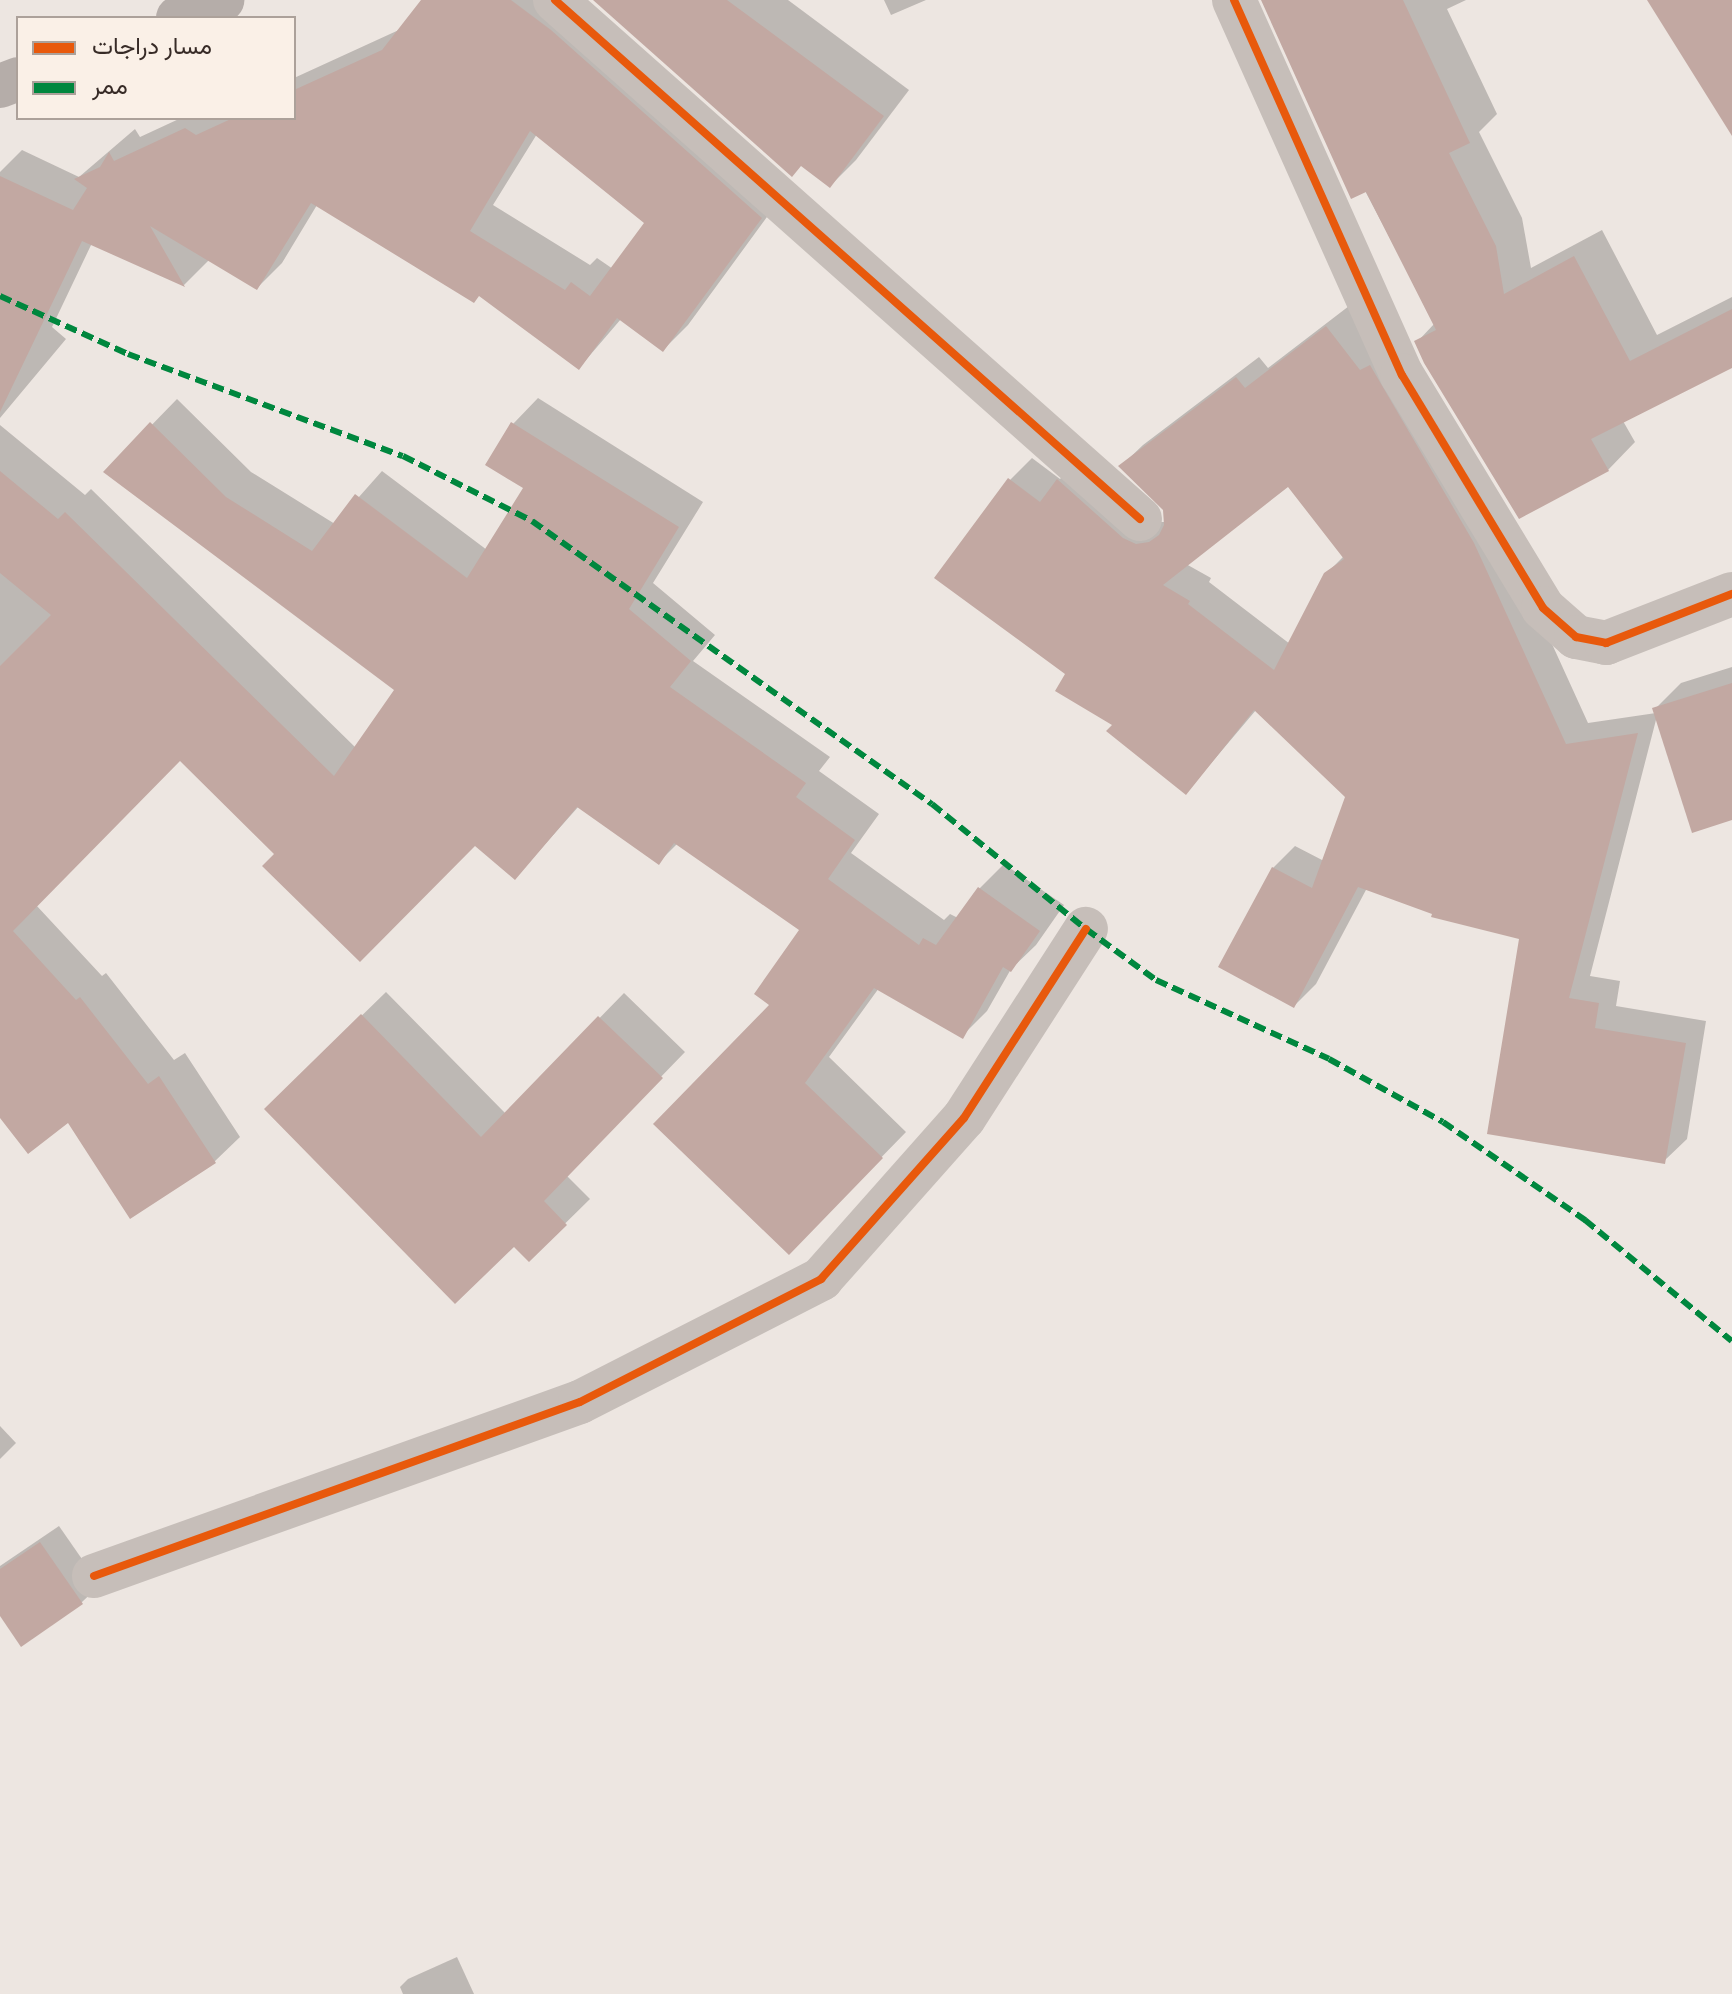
<!DOCTYPE html>
<html>
<head>
<meta charset="utf-8">
<style>
	body { margin:0 }
	#map { position:relative; width:1732px; height:1994px; overflow:hidden; background:#ede6e1; font-family:Ubuntu,Vazirmatn,sans-serif }
	div>[style] { position:absolute }
	.shadow>* { inset:0; background:#0003 }
	.building>* { inset:0; background:#c2a8a2 }
	.street>* { height:44px; margin:-22px; padding:0 22px; transform-origin:22px; border-radius:22px; background:#c6beb9 }
	.primary>* { height:44px; margin:-22px; padding:0 22px; transform-origin:22px; border-radius:22px; background:#b5ada9 }
	.quiet>* { height:6px; margin-top:-3px; transform-origin:0; background:repeating-linear-gradient(90deg,#00873e 0 12px,transparent 0 18px) }
	.cycleway>* { height:8px; margin:-4px; padding:0 4px; transform-origin:4px; border-radius:4px; background:#e8590c }
	span { translate:-50% -50%; white-space:nowrap; text-align:center; line-height:1.15; -webkit-text-stroke:8px #faf0e7; paint-order:stroke }
	.legend { position:absolute; left:16px; top:16px; width:280px; height:104px; box-sizing:border-box; background:#faf0e7; border:2px solid #aca19a; margin:0; padding:10px 14px; list-style:none; font-size:24px; color:#372b27 }
	.legend li { display:flex; align-items:center; gap:16px; height:40px }
	.legend b { width:40px; border:2px solid #aca19a }
</style>
</head>
<body>
<div id="map">
	<div class="shadow">
		<i style="clip-path:polygon(evenodd,424px 0,570px 0,786px 191px,688px 325px,663px 350px,621px 319px,579px 368px,480px 295px,317px 205px,282px 263px,257px 288px,210px 259px,184px 285px,92px 243px,52px 327px,66px 339px,0 418px,0 172px,22px 150px,79px 177px,135px 129px,140px 137px,181px 118px,294px 118px,294px 78px,401px 29px,424px 0,537px 134px,647px 222px,613px 269px,597px 258px,590px 265px,493px 205px,537px 134px)"></i>
		<i style="clip-path:polygon(596px 0,788px 0,909px 90px,856px 160px,830px 186px)"></i>
		<i style="clip-path:polygon(884px 0,926px 0,891px 15px)"></i>
		<i style="clip-path:polygon(1264px 0,1466px 0,1447px 9px,1497px 114px,1479px 132px,1522px 218px,1531px 268px,1602px 230px,1657px 335px,1732px 297px,1732px 366px,1623px 421px,1635px 442px,1608px 470px,1417px 342px,1435px 323px)"></i>
		<i style="clip-path:polygon(evenodd,1349px 306px,1496px 521px,1588px 723px,1656px 713px,1655px 709px,1681px 683px,1732px 667px,1732px 818px,1657px 716px,1590px 976px,1620px 981px,1616px 1006px,1706px 1021px,1687px 1139px,1664px 1161px,1521px 937px,1367px 888px,1316px 984px,1294px 1006px,1273px 868px,1295px 846px,1324px 861px,1347px 796px,1256px 710px,1186px 793px,1067px 674px,1010px 480px,1032px 458px,1060px 479px,1080px 458px,1159px 522px,1166px 522px,1165px 510px,1121px 466px,1143px 445px,1259px 357px,1268px 368px,1349px 306px,1288px 484px,1344px 556px,1326px 574px,1290px 644px,1209px 582px,1211px 578px,1186px 564px,1288px 484px)"></i>
		<i style="clip-path:polygon(538px 398px,703px 502px,653px 583px,715px 635px,693px 661px,830px 757px,819px 771px,879px 814px,851px 853px,944px 920px,950px 914px,958px 918px,979px 889px,1004px 864px,1064px 905px,1036px 945px,1011px 969px,987px 1011px,962px 1036px,879px 988px,829px 1057px,906px 1132px,789px 1252px,772px 1004px,802px 930px,678px 843px,659px 862px,579px 806px,515px 878px,475px 843px,277px 854px,180px 759px,36px 905px,102px 976px,106px 973px,174px 1060px,185px 1053px,240px 1137px,214px 1162px,69px 1120px,0 1115px,0 425px,85px 495px,91px 489px,356px 748px,396px 689px,106px 472px,177px 399px,251px 472px,335px 524px,382px 471px,487px 550px,526px 488px,513px 424px)"></i>
		<i style="clip-path:polygon(386px 992px,506px 1114px,624px 993px,685px 1052px,566px 1175px,590px 1199px,529px 1259px,514px 1244px,266px 1109px)"></i>
		<i style="clip-path:polygon(0 1426px,16px 1443px,0 1459px)"></i>
		<i style="clip-path:polygon(59px 1526px,100px 1585px,82px 1602px,21px 1644px,0 1613px,0 1566px)"></i>
		<i style="clip-path:polygon(457px 1957px,474px 1994px,403px 1994px,400px 1987px,408px 1979px)"></i>
	</div>
	<div class="building">
		<i style="clip-path:polygon(evenodd,421px 0,511px 0,551px 30px,762px 218px,663px 352px,617px 318px,579px 370px,479px 296px,474px 303px,311px 203px,257px 290px,150px 226px,185px 287px,82px 241px,0 412px,0 176px,73px 210px,87px 188px,74px 179px,100px 167px,109px 152px,114px 161px,185px 128px,196px 135px,233px 118px,294px 118px,294px 90px,382px 50px,421px 0,530px 131px,644px 223px,590px 296px,571px 282px,565px 290px,470px 231px,530px 131px)"></i>
		<i style="clip-path:polygon(593px 0,727px 0,884px 116px,830px 188px,801px 166px,792px 177px)"></i>
		<i style="clip-path:polygon(1261px 0,1403px 0,1470px 143px,1449px 153px,1496px 246px,1504px 294px,1574px 256px,1630px 361px,1732px 309px,1732px 368px,1591px 439px,1609px 471px,1519px 519px,1424px 363px,1414px 341px,1436px 330px,1366px 192px,1351px 199px)"></i>
		<i style="clip-path:polygon(1647px 0,1732px 0,1732px 136px)"></i>
		<i style="clip-path:polygon(evenodd,1326px 326px,1360px 370px,1370px 365px,1474px 543px,1566px 744px,1638px 733px,1569px 998px,1599px 1003px,1595px 1028px,1686px 1043px,1665px 1164px,1487px 1134px,1519px 939px,1431px 917px,1432px 914px,1358px 887px,1294px 1008px,1218px 967px,1272px 867px,1312px 888px,1345px 797px,1254px 710px,1186px 795px,1106px 731px,1112px 725px,1055px 691px,1065px 674px,934px 578px,1008px 478px,1040px 502px,1057px 479px,1123px 538px,1136px 544px,1149px 542px,1159px 535px,1164px 525px,1163px 510px,1118px 466px,1236px 377px,1245px 388px,1326px 326px,1288px 487px,1344px 559px,1324px 573px,1274px 670px,1188px 604px,1190px 601px,1163px 585px,1288px 487px)"></i>
		<i style="clip-path:polygon(150px 422px,226px 497px,312px 551px,355px 494px,467px 578px,523px 488px,485px 465px,511px 422px,679px 527px,629px 609px,691px 661px,670px 687px,806px 783px,796px 797px,855px 840px,828px 879px,919px 945px,923px 938px,936px 945px,978px 887px,1040px 931px,1011px 972px,1003px 967px,963px 1039px,874px 988px,805px 1083px,883px 1158px,789px 1255px,653px 1124px,769px 1005px,754px 994px,799px 930px,674px 843px,659px 865px,577px 807px,515px 880px,475px 846px,360px 962px,262px 866px,274px 854px,180px 761px,13px 931px,76px 1000px,80px 997px,148px 1084px,159px 1076px,216px 1163px,130px 1219px,68px 1123px,28px 1154px,0 1118px,0 666px,51px 615px,0 573px,0 471px,58px 519px,65px 512px,334px 776px,394px 690px,103px 472px)"></i>
		<i style="clip-path:polygon(1732px 683px,1732px 820px,1692px 833px,1652px 708px)"></i>
		<i style="clip-path:polygon(361px 1014px,481px 1137px,598px 1016px,663px 1078px,544px 1201px,567px 1225px,529px 1262px,514px 1247px,455px 1304px,264px 1109px)"></i>
		<i style="clip-path:polygon(40px 1542px,83px 1604px,21px 1647px,0 1616px,0 1569px)"></i>
	</div>
	<div class="street">
		<i style="left:555px;top:0;width:782px;rotate:41.58deg"></i>
		<i style="left:1234px;top:0;width:411px;rotate:65.9deg"></i>
		<i style="left:1402px;top:375px;width:272px;rotate:58.8deg"></i>
		<i style="left:1543px;top:608px;width:44px;rotate:41.3deg"></i>
		<i style="left:1576px;top:637px;width:31px;rotate:11deg"></i>
		<i style="left:1606px;top:643px;width:135px;rotate:-21.3deg"></i>
		<i style="left:94px;top:1576px;width:516px;rotate:-19.7deg"></i>
		<i style="left:580px;top:1402px;width:271px;rotate:-27deg"></i>
		<i style="left:821px;top:1279px;width:215px;rotate:-48.4deg"></i>
		<i style="left:964px;top:1118px;width:225px;rotate:-57.2deg"></i>
	</div>
	<div class="primary">
		<i style="left:178px;top:18px;width:48px;rotate:-22.2deg"></i>
		<i style="left:0;top:86px;width:19px;rotate:-21deg"></i>
	</div>
	<div class="quiet">
		<i style="left:0;top:296px;width:141px;rotate:24.4deg"></i>
		<i style="left:128px;top:354px;width:293px;rotate:20.4deg"></i>
		<i style="left:403px;top:456px;width:144px;rotate:26.7deg"></i>
		<i style="left:532px;top:521px;width:490px;rotate:35.3deg"></i>
		<i style="left:932px;top:804px;width:198px;rotate:39.1deg"></i>
		<i style="left:1086px;top:929px;width:87px;rotate:36.1deg"></i>
		<i style="left:1156px;top:980px;width:190px;rotate:24.5deg"></i>
		<i style="left:1329px;top:1059px;width:130px;rotate:28.9deg"></i>
		<i style="left:1443px;top:1122px;width:173px;rotate:34.6deg"></i>
		<i style="left:1585px;top:1220px;width:190px;rotate:39.5deg"></i>
	</div>
	<div class="cycleway">
		<i style="left:555px;top:0;width:782px;rotate:41.58deg"></i>
		<i style="left:1234px;top:0;width:411px;rotate:65.9deg"></i>
		<i style="left:1402px;top:375px;width:272px;rotate:58.8deg"></i>
		<i style="left:1543px;top:608px;width:44px;rotate:41.3deg"></i>
		<i style="left:1576px;top:637px;width:31px;rotate:11deg"></i>
		<i style="left:1606px;top:643px;width:135px;rotate:-21.3deg"></i>
		<i style="left:94px;top:1576px;width:516px;rotate:-19.7deg"></i>
		<i style="left:580px;top:1402px;width:271px;rotate:-27deg"></i>
		<i style="left:821px;top:1279px;width:215px;rotate:-48.4deg"></i>
		<i style="left:964px;top:1118px;width:225px;rotate:-57.2deg"></i>
	</div>
	<ul class="legend">
	<li><b style="height:10px;background:#e8590c"></b>مسار دراجات</li>
	<li><b style="height:10px;background:#00873e"></b>ممر</li>
	</ul>
</div>
</body>
</html>
